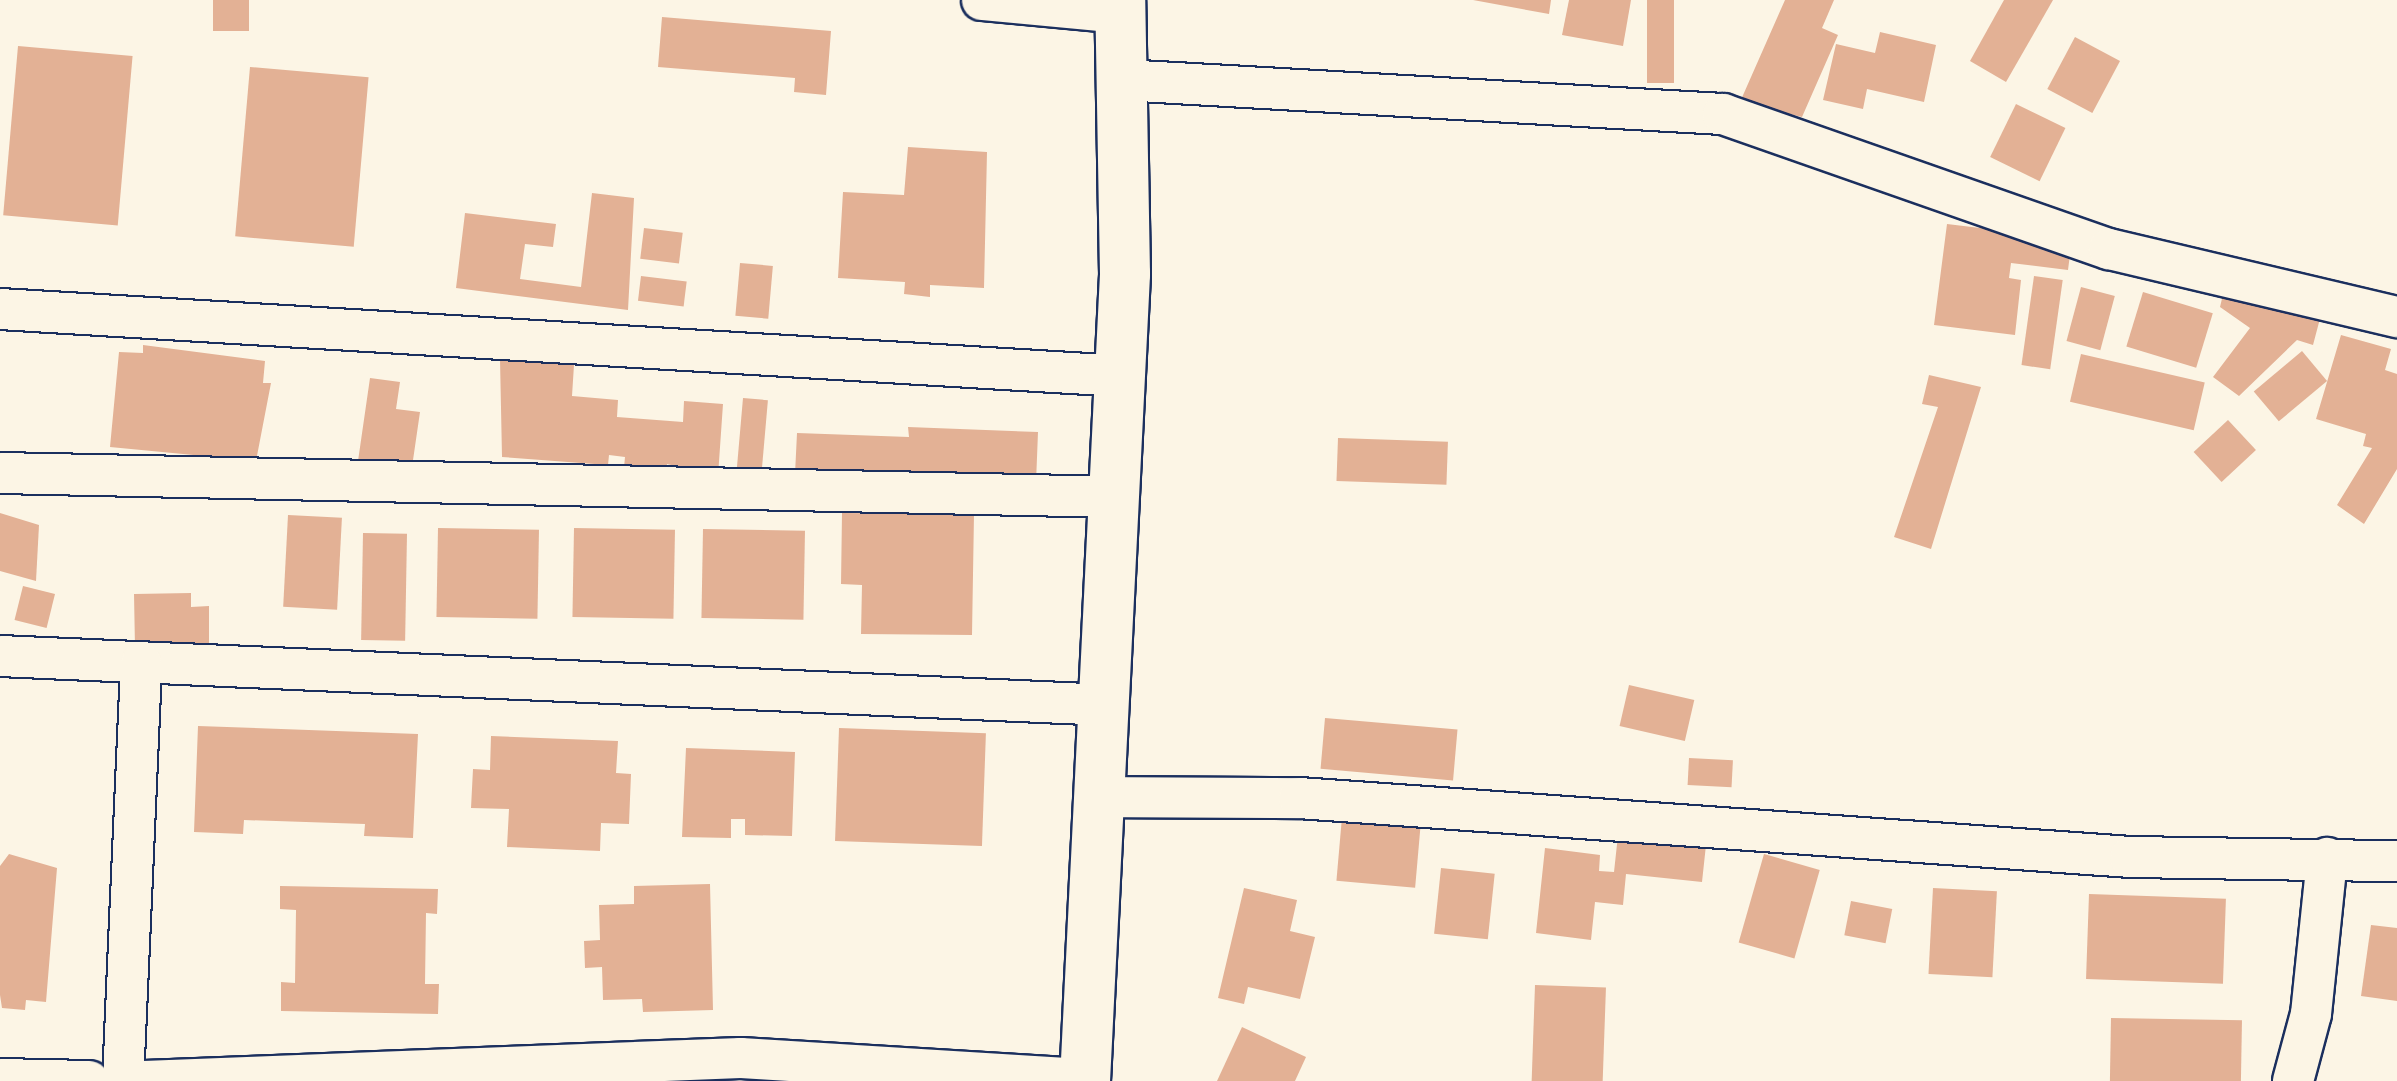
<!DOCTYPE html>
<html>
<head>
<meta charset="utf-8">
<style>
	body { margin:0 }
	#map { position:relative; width:2397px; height:1081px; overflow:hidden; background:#fcf5e5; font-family:"Indie Flower",sans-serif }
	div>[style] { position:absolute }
	.building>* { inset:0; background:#e3b195; transform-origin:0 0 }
	.roads { filter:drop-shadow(2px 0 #1b2f5e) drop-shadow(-2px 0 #1b2f5e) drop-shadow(0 2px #1b2f5e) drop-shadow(0 -2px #1b2f5e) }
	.minor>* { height:40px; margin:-20px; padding:0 20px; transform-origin:20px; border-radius:20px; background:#fcf5e5 }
	.tertiary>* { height:50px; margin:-25px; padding:0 25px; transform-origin:25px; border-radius:25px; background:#fcf5e5 }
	span { translate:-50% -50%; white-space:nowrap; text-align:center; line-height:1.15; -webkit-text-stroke:8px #fcf5e5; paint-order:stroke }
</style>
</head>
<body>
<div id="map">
	<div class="building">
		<i style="left:213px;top:0;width:36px;height:31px"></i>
		<i style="clip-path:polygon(1473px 0,1551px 0,1549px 14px)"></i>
		<i style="clip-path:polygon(1569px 0,1631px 0,1623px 46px,1562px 35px)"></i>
		<i style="left:1647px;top:0;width:27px;height:83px"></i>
		<i style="clip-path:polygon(1785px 0,1834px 0,1822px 28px,1838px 35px,1802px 117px,1740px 102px)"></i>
		<i style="clip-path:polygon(2004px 0,2053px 0,2006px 82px,1970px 61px)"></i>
		<i style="clip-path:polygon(662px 17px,831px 31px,826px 95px,794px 92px,795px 78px,658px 67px)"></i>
		<i style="clip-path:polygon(1880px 32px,1936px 45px,1924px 102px,1867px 89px,1863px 109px,1823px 100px,1836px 44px,1875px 53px)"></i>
		<i style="left:2075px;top:37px;width:51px;height:59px;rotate:28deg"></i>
		<i style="left:18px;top:46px;width:115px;height:170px;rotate:5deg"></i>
		<i style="left:250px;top:67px;width:119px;height:170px;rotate:5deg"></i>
		<i style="left:2016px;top:104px;width:55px;height:59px;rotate:26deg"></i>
		<i style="clip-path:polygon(908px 147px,987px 152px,984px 288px,930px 285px,930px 297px,904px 294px,905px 282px,838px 278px,843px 192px,904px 195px)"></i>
		<i style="clip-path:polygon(592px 193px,634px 198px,628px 310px,456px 288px,465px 213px,556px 224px,553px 247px,525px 244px,520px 279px,581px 287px)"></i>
		<i style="clip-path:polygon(1947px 224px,2072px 239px,2068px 270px,2011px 263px,2009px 278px,2021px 280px,2015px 335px,1934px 325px)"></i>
		<i style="left:644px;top:228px;width:39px;height:31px;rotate:7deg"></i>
		<i style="left:740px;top:263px;width:33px;height:53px;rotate:5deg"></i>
		<i style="left:641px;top:276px;width:46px;height:25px;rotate:7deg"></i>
		<i style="left:2034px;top:276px;width:29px;height:90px;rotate:8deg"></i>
		<i style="clip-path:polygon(2225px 286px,2322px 311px,2313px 345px,2297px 340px,2239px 396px,2213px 377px,2250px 328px,2220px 307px)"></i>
		<i style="left:2081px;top:287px;width:35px;height:56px;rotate:15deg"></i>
		<i style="left:2143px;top:292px;width:73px;height:57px;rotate:17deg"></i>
		<i style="clip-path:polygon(2341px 335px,2391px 349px,2385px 370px,2397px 374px,2397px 469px,2364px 524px,2337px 505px,2372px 448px,2363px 446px,2366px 434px,2316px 419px)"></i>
		<i style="clip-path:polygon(143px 345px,265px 361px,263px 383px,271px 383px,256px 461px,110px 447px,119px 352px,143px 353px)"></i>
		<i style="left:2302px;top:351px;width:39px;height:63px;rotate:50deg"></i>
		<i style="left:2081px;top:354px;width:127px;height:49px;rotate:13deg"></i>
		<i style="clip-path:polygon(500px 359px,574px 365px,572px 396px,618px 400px,617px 417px,683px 422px,684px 401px,723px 404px,718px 476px,667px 464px,665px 482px,623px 478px,625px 457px,609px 455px,608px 465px,502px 457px)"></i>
		<i style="clip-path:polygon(1929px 375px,1981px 387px,1931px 549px,1894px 537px,1938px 407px,1922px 404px)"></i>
		<i style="clip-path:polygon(370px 378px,400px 382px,396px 409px,420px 412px,412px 467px,358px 461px)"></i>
		<i style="left:743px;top:398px;width:25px;height:76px;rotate:5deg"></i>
		<i style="left:2228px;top:420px;width:41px;height:47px;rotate:47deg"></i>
		<i style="clip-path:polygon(908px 427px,1038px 432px,1036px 483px,795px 474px,797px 433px,909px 437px)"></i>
		<i style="left:1338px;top:438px;width:110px;height:43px;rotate:2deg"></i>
		<i style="clip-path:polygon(0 513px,39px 525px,36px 581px,0 571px)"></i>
		<i style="clip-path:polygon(842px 513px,974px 514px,972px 635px,861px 634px,862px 585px,841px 584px)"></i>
		<i style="left:288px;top:515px;width:54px;height:92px;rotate:3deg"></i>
		<i style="left:438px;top:528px;width:101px;height:89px;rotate:1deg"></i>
		<i style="left:574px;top:528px;width:101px;height:89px;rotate:1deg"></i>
		<i style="left:703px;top:529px;width:102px;height:89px;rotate:1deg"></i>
		<i style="left:363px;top:533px;width:44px;height:107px;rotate:1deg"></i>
		<i style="left:23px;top:586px;width:33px;height:35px;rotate:14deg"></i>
		<i style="clip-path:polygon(191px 593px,191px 607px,209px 606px,209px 648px,135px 648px,134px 594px)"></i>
		<i style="left:1629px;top:685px;width:67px;height:42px;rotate:13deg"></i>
		<i style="left:1325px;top:718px;width:133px;height:51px;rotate:5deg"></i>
		<i style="clip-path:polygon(198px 726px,418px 734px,413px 838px,364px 836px,365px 824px,244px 820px,243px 834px,194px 832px)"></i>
		<i style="left:839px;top:728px;width:147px;height:113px;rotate:2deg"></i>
		<i style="clip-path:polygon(491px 736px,618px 741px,616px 773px,631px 774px,629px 824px,601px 823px,600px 851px,507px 847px,509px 809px,471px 808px,473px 769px,490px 770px)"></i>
		<i style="clip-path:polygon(686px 748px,795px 752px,792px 836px,745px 835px,745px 819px,731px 819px,731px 838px,682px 837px)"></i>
		<i style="left:1689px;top:758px;width:44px;height:27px;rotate:3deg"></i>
		<i style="left:1342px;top:817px;width:79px;height:64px;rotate:5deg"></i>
		<i style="clip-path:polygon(1618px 835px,1706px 845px,1702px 882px,1626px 874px,1623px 905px,1595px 902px,1591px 940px,1536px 933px,1545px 848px,1600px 855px,1599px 871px,1614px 872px)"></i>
		<i style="clip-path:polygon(9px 854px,57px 868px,46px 1002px,26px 1000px,25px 1010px,2px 1008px,0 995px,0 866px)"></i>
		<i style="left:1764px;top:854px;width:58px;height:92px;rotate:16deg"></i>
		<i style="left:1441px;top:868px;width:54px;height:66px;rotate:6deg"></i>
		<i style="clip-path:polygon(710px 884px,713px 1010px,643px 1012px,642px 999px,603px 1000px,602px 967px,585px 968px,584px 941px,600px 940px,599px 905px,634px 904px,634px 886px)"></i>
		<i style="clip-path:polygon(280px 886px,438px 889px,437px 914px,426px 913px,425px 984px,439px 984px,438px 1014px,281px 1011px,281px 982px,295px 983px,296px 910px,280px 909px)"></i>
		<i style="clip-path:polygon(1244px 888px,1297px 900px,1290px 931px,1315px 937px,1300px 999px,1248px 987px,1244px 1004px,1218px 998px)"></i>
		<i style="left:1933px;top:888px;width:64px;height:86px;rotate:3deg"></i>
		<i style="left:2089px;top:894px;width:137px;height:85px;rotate:2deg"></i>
		<i style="left:1851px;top:901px;width:42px;height:35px;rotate:11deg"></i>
		<i style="clip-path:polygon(2371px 925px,2397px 928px,2397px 1001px,2361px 996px)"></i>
		<i style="left:1535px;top:985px;width:71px;height:96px;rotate:2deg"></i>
		<i style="left:2111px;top:1018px;width:131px;height:63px;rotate:1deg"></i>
		<i style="clip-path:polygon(1242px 1027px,1306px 1057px,1295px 1081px,1217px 1081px)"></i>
	</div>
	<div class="roads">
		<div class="minor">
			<i style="left:982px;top:0;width:139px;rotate:5.4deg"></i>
			<i style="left:1122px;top:80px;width:602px;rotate:3.24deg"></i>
			<i style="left:1723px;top:114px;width:409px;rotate:19.3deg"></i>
			<i style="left:2109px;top:249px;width:296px;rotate:13.3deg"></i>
			<i style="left:0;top:309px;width:1123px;rotate:3.42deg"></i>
			<i style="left:0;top:473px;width:1115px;rotate:1.23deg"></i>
			<i style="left:0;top:656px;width:1108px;rotate:2.53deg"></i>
			<i style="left:1103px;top:797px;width:196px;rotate:0.3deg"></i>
			<i style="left:1299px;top:798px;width:833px;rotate:4.06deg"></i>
			<i style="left:2130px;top:857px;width:267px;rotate:0.9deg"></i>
			<i style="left:0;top:1079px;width:89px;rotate:1.3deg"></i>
			<i style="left:123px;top:1081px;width:418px;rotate:-87.5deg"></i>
			<i style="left:144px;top:1081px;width:597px;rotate:-2.21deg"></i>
			<i style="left:741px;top:1058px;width:346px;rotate:3.5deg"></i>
			<i style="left:2293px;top:1081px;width:69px;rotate:-75deg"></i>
			<i style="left:2311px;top:1014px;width:157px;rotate:-84.1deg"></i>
		</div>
		<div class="tertiary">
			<i style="left:1085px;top:1081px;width:808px;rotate:-87.16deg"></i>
			<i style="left:1125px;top:274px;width:274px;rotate:-91deg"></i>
		</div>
	</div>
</div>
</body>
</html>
